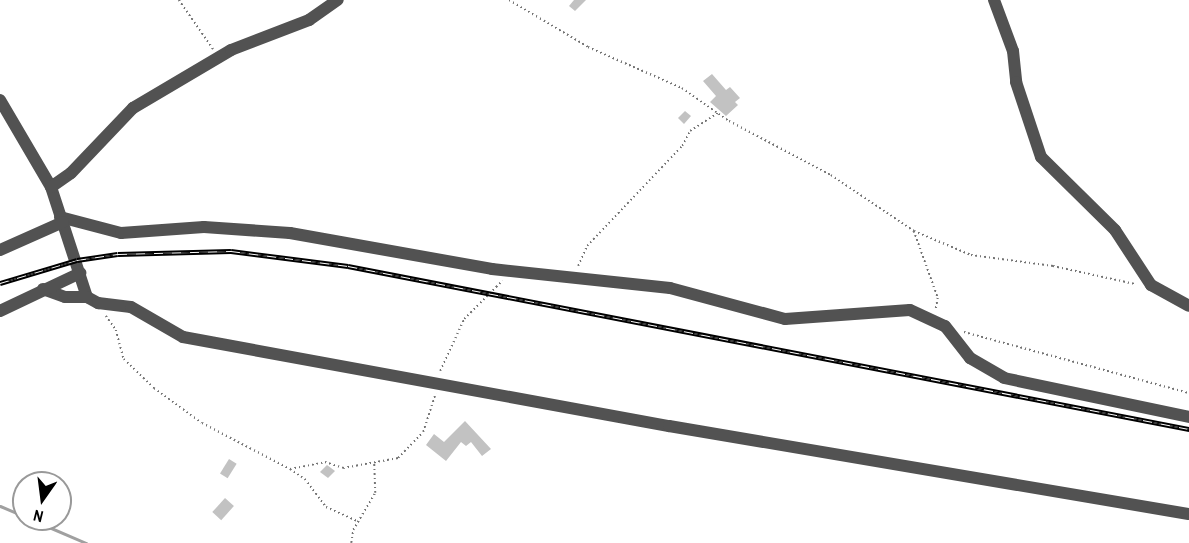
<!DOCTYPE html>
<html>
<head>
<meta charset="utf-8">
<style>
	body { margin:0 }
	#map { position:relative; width:1189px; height:543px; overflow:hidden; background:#fff; font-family:"Archivo Narrow",sans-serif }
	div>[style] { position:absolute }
	.stream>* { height:3px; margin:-1.5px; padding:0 1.5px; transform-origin:1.5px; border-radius:1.5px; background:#a0a0a0 }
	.building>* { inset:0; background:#c2c2c2; transform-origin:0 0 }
	.path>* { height:1.5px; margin-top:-0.75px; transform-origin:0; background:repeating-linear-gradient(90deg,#747474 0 1.5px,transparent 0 4.5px) }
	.street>* { height:12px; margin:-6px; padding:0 6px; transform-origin:6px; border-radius:6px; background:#525252 }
	.rail>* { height:5px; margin-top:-2.5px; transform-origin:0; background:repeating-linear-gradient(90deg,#fff 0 9px,#000 0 18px); box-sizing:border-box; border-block:2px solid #000 }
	span { translate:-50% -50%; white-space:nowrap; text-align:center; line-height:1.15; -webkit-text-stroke:4.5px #fff; paint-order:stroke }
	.north { position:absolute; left:12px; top:471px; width:60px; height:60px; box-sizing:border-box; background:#fff; border:2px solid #999; border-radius:50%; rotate:194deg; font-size:16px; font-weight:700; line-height:24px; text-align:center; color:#000 }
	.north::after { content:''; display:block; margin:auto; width:21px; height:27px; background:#000; clip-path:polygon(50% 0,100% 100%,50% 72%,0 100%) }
</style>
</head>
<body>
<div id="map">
	<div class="stream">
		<i style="left:0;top:506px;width:26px;rotate:23deg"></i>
		<i style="left:30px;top:519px;width:61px;rotate:23.2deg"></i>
	</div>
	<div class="building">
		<i style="clip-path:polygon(574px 0,586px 0,575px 11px,569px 6px)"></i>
		<i style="clip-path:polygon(712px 74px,726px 90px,730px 87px,740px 98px,735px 102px,738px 105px,726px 116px,710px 102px,716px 96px,703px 81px)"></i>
		<i style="clip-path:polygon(685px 111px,691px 116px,684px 124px,678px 118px)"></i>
		<i style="clip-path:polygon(465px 421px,491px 449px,482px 456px,471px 442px,466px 446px,461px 442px,446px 461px,426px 445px,434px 434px,444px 442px)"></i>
		<i style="left:229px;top:459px;width:9px;height:17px;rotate:32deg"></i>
		<i style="clip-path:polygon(327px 465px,335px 471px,328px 478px,320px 472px)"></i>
		<i style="left:225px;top:498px;width:12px;height:19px;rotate:42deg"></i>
	</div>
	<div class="path">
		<i style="left:179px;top:0;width:60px;rotate:55.2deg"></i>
		<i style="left:509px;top:0;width:92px;rotate:30.7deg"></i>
		<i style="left:588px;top:47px;width:103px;rotate:23.6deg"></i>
		<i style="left:682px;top:88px;width:57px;rotate:35.1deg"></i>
		<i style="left:729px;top:121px;width:115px;rotate:27.9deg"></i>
		<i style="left:831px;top:175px;width:100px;rotate:34deg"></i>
		<i style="left:914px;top:231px;width:71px;rotate:70.3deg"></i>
		<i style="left:938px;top:298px;width:11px;rotate:100deg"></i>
		<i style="left:914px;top:231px;width:62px;rotate:22.8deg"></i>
		<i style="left:971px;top:255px;width:83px;rotate:7.6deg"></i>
		<i style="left:1053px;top:266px;width:84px;rotate:12.4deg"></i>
		<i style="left:578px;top:266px;width:22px;rotate:-66deg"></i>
		<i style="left:587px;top:246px;width:138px;rotate:-46.5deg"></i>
		<i style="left:682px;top:146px;width:17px;rotate:-62deg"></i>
		<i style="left:690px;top:131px;width:33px;rotate:-33deg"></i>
		<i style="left:106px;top:316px;width:17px;rotate:54deg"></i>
		<i style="left:116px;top:330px;width:30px;rotate:75deg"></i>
		<i style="left:124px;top:359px;width:42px;rotate:44deg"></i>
		<i style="left:154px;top:388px;width:59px;rotate:36.1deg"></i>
		<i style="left:202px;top:423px;width:99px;rotate:27.6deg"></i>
		<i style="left:290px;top:469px;width:36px;rotate:-11deg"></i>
		<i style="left:325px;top:462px;width:19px;rotate:18deg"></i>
		<i style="left:343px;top:468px;width:56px;rotate:-10.3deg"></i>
		<i style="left:398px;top:458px;width:36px;rotate:-46deg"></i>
		<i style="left:423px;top:432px;width:40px;rotate:-72deg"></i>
		<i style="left:964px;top:332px;width:233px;rotate:15.2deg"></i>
		<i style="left:440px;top:371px;width:57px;rotate:-65.2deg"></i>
		<i style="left:464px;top:319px;width:54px;rotate:-45deg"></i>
		<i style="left:290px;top:469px;width:18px;rotate:34deg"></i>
		<i style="left:305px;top:479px;width:35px;rotate:53deg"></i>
		<i style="left:326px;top:507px;width:35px;rotate:24deg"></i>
		<i style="left:351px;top:543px;width:13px;rotate:-81deg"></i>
		<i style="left:353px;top:530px;width:43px;rotate:-59.3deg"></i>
		<i style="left:375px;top:493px;width:31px;rotate:-92deg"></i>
	</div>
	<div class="street">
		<i style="left:994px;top:0;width:54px;rotate:69.6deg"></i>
		<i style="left:1013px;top:51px;width:31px;rotate:84deg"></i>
		<i style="left:1016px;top:82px;width:79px;rotate:71.6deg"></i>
		<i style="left:1041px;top:157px;width:104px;rotate:44.6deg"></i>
		<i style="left:1115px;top:230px;width:66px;rotate:56.8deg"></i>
		<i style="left:1151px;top:285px;width:43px;rotate:28.9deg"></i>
		<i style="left:0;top:100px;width:101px;rotate:59.6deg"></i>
		<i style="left:51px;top:187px;width:116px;rotate:71.9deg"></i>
		<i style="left:87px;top:297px;width:13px;rotate:29deg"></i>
		<i style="left:98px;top:303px;width:33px;rotate:7deg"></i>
		<i style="left:131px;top:307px;width:60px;rotate:30deg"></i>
		<i style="left:183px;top:337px;width:494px;rotate:10.4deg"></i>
		<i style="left:669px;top:426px;width:527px;rotate:9.61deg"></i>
		<i style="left:51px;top:187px;width:24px;rotate:-35deg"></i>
		<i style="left:71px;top:173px;width:90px;rotate:-46.4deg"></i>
		<i style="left:133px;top:108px;width:114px;rotate:-30.6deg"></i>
		<i style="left:231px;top:50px;width:84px;rotate:-21deg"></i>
		<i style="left:309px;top:20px;width:35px;rotate:-35deg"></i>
		<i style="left:60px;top:217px;width:63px;rotate:14.7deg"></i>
		<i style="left:121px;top:233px;width:83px;rotate:-4.1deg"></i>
		<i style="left:204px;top:227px;width:86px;rotate:4deg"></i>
		<i style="left:290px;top:233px;width:205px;rotate:10.1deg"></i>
		<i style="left:492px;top:269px;width:179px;rotate:6.1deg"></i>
		<i style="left:670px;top:288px;width:119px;rotate:15.1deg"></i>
		<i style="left:785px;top:319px;width:125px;rotate:-4.1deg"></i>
		<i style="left:910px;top:310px;width:38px;rotate:25deg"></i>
		<i style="left:945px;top:326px;width:41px;rotate:52deg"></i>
		<i style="left:970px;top:358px;width:39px;rotate:30deg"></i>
		<i style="left:1004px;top:378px;width:189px;rotate:11.9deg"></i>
		<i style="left:0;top:250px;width:69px;rotate:-24deg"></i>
		<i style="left:43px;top:289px;width:23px;rotate:20deg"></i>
		<i style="left:65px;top:297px;width:22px"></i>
		<i style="left:0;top:311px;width:89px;rotate:-25.4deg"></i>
	</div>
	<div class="rail">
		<i style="left:0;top:283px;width:80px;rotate:-16.6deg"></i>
		<i style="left:77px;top:260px;width:41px;rotate:-8.3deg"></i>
		<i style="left:118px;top:254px;width:113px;rotate:-1.5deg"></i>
		<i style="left:231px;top:251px;width:118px;rotate:7.3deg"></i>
		<i style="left:348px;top:266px;width:857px;rotate:10.97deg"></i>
	</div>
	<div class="north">N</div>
</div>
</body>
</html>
